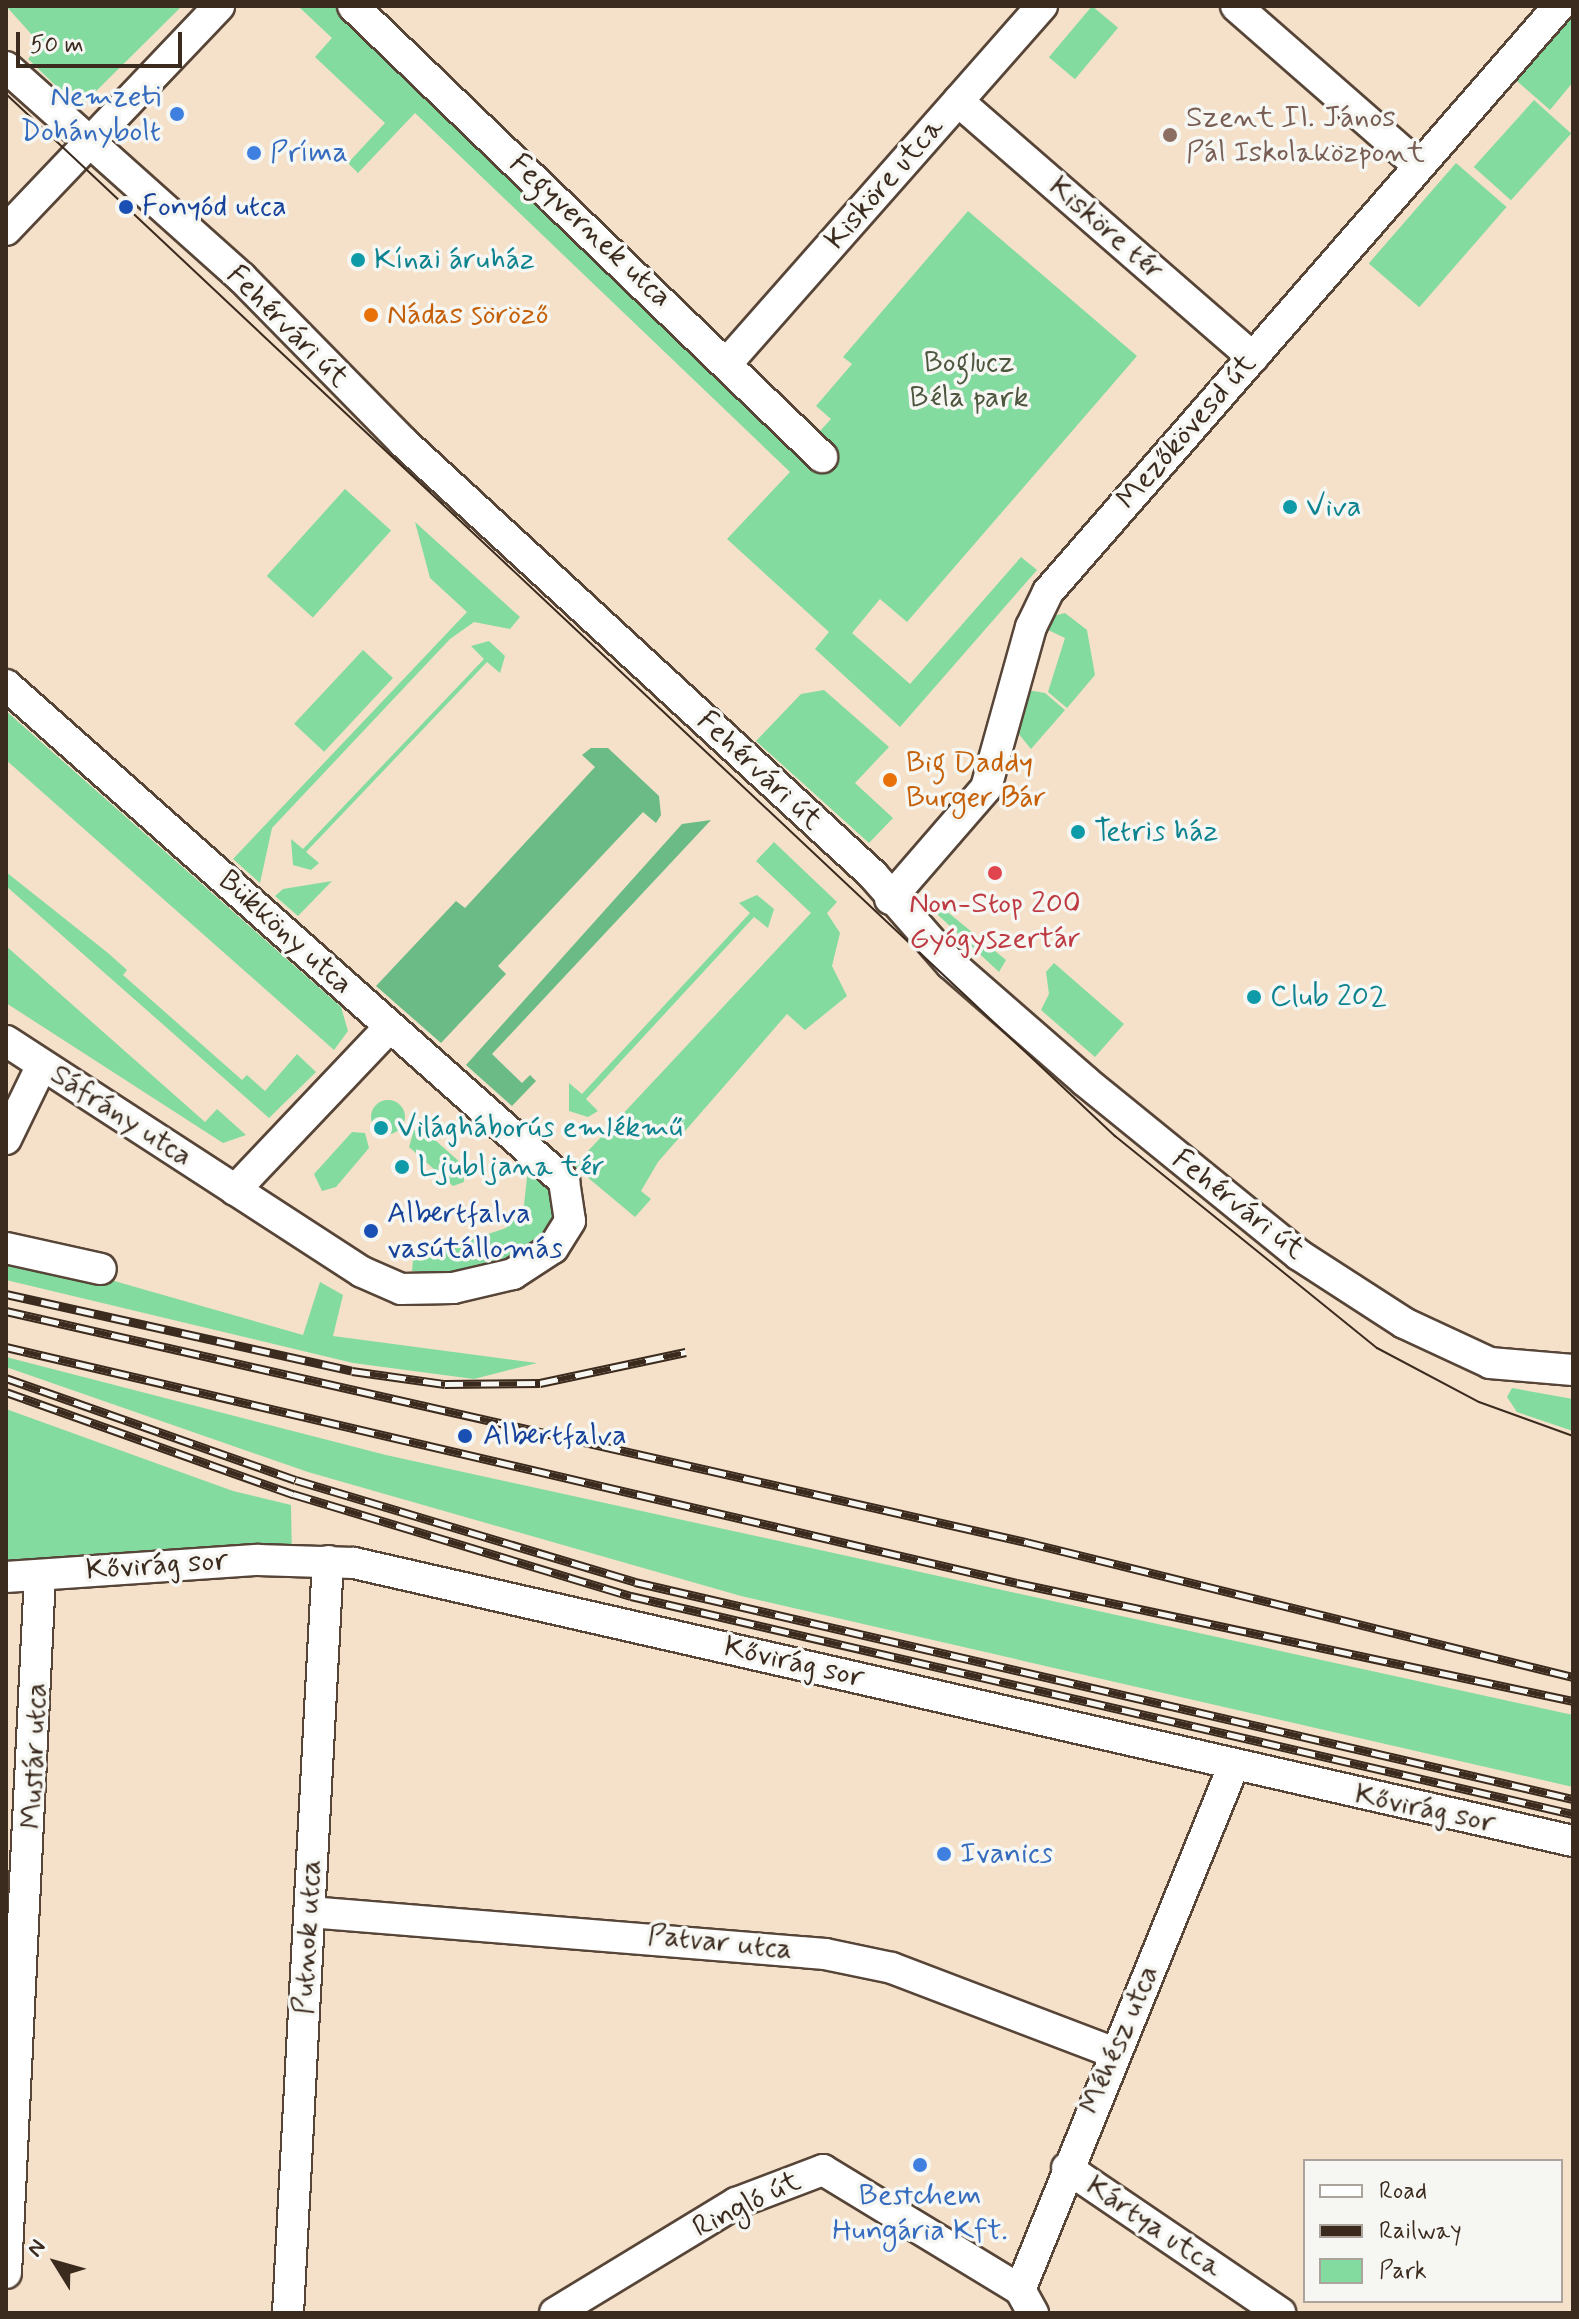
<!DOCTYPE html>
<html>
<head>
<meta charset="utf-8">
<style>
	body { margin:0 }
	#map { position:relative; width:1579px; height:2319px; overflow:hidden; background:#f5e1c9; font-family:Mynerve,sans-serif }
	div>[style] { position:absolute }
	.green>* { inset:0; background:#83dba0; transform-origin:0 0 }
	.round { border-radius:50% }
	.forest>* { inset:0; background:#6abb86 }
	.roads { filter:drop-shadow(2px 0 #574538) drop-shadow(-2px 0 #574538) drop-shadow(0 2px #574538) drop-shadow(0 -2px #574538) }
	.minor>* { height:30px; margin:-15px; padding:0 15px; transform-origin:15px; border-radius:15px; background:#fff }
	.tram>* { height:2px; margin:-1px; padding:0 1px; transform-origin:1px; border-radius:1px; background:#3b2a1e }
	.rail>* { height:9px; margin-top:-4.5px; transform-origin:0; background:repeating-linear-gradient(90deg,#f6f6f2 0 18px,#3b2a1e 0 36px); box-sizing:border-box; border-block:2px solid #3b2a1e }
	.dots>* { width:22px; height:22px; translate:-50% -50%; box-sizing:border-box; border:4px solid #f6f6f2; border-radius:50% }
	span { translate:-50% -50%; white-space:nowrap; text-align:center; line-height:1.15; -webkit-text-stroke:7px #f6f6f2; paint-order:stroke }
	.shop-label { font-size:30px; color:#366cbe }
	.right { translate:-100% -50%; text-align:right }
	.left { translate:0 -50%; text-align:left }
	.education-label { font-size:30px; color:#785e54 }
	.street-label { font-size:30px; color:#3b2a1e }
	.transit-label { font-size:30px; color:#164399 }
	.culture-label { font-size:30px; color:#0d838f }
	.food-label { font-size:30px; color:#c56008 }
	.park-label { font-size:30px; color:#4d563e }
	.health-label { font-size:30px; color:#be3a42 }
	.frame { position:absolute; inset:0; border:8px solid #3b2a1e; pointer-events:none }
	.legend { position:absolute; left:1303px; top:2159px; width:260px; height:144px; box-sizing:border-box; background:#f6f6f2; border:2px solid #aba49d; margin:0; padding:10px 14px; list-style:none; font-size:24px; color:#3b2a1e }
	.legend li { display:flex; align-items:center; gap:16px; height:40px }
	.legend b { width:40px; border:2px solid #aba49d }
	.north { position:absolute; left:16px; top:2223px; width:80px; height:80px; -webkit-text-stroke:6px #f6f6f2; paint-order:stroke; rotate:307deg; font-size:22px; font-weight:700; line-height:32px; text-align:center; color:#3b2a1e }
	.north::after { content:''; display:block; margin:auto; width:28px; height:36px; background:#3b2a1e; clip-path:polygon(50% 0,100% 100%,50% 72%,0 100%) }
	.scale { position:absolute; left:16px; top:32px; width:166px; height:36px; box-sizing:border-box; border:4px solid #3b2a1e; border-top:0; padding-left:10px; font-size:24px; line-height:28px; white-space:nowrap; color:#3b2a1e; -webkit-text-stroke:6px #f6f6f2; paint-order:stroke }
</style>
</head>
<body>
<div id="map">
	<div class="green">
		<i style="clip-path:polygon(6px 6px,182px 6px,79px 108px,28px 59px,41px 45px)"></i>
		<i style="clip-path:polygon(298px 6px,335px 6px,799px 454px,831px 419px,816px 406px,852px 364px,843px 357px,968px 211px,1137px 356px,907px 622px,880px 599px,852px 633px,910px 684px,1021px 557px,1037px 570px,900px 727px,815px 649px,829px 632px,727px 539px,790px 472px,415px 113px,358px 173px,348px 163px,385px 123px,315px 57px,332px 38px)"></i>
		<i style="left:1092px;top:6px;width:34px;height:67px;rotate:40deg"></i>
		<i style="clip-path:polygon(1573px 10px,1573px 82px,1550px 110px,1510px 75px)"></i>
		<i style="left:1534px;top:100px;width:50px;height:90px;rotate:42deg"></i>
		<i style="left:1456px;top:163px;width:67px;height:133px;rotate:41deg"></i>
		<i style="left:345px;top:489px;width:62px;height:117px;rotate:42deg"></i>
		<i style="clip-path:polygon(415px 522px,520px 617px,510px 629px,474px 622px,450px 639px,272px 828px,260px 883px,233px 859px,467px 612px,430px 578px)"></i>
		<i style="clip-path:polygon(1065px 613px,1087px 630px,1095px 675px,1067px 708px,1048px 692px,1065px 638px,1046px 629px,1053px 616px)"></i>
		<i style="clip-path:polygon(489px 641px,505px 656px,500px 673px,487px 662px,306px 852px,319px 863px,311px 870px,293px 865px,291px 839px,303px 849px,484px 659px,471px 646px)"></i>
		<i style="left:363px;top:650px;width:41px;height:101px;rotate:43deg"></i>
		<i style="clip-path:polygon(824px 690px,889px 747px,855px 783px,893px 818px,869px 843px,756px 741px,801px 694px)"></i>
		<i style="clip-path:polygon(1027px 690px,1045px 693px,1065px 710px,1031px 749px,1018px 733px)"></i>
		<i style="clip-path:polygon(6px 711px,341px 1007px,348px 1031px,334px 1050px,6px 760px)"></i>
		<i style="clip-path:polygon(774px 842px,837px 902px,827px 913px,840px 933px,832px 966px,847px 996px,805px 1030px,787px 1014px,658px 1162px,641px 1191px,651px 1199px,635px 1217px,574px 1166px,811px 913px,756px 861px)"></i>
		<i style="clip-path:polygon(6px 872px,108px 953px,127px 970px,123px 975px,242px 1080px,247px 1075px,265px 1091px,297px 1054px,316px 1072px,269px 1118px,6px 886px)"></i>
		<i style="clip-path:polygon(332px 881px,298px 916px,275px 896px,283px 889px)"></i>
		<i style="clip-path:polygon(757px 895px,774px 909px,768px 928px,754px 917px,586px 1099px,598px 1111px,588px 1117px,569px 1111px,569px 1083px,582px 1094px,750px 913px,739px 903px)"></i>
		<i style="clip-path:polygon(945px 910px,1006px 960px,999px 972px,937px 914px)"></i>
		<i style="clip-path:polygon(6px 946px,205px 1122px,217px 1109px,246px 1135px,223px 1143px,6px 1003px)"></i>
		<i style="clip-path:polygon(1054px 963px,1124px 1024px,1095px 1057px,1041px 1010px,1049px 994px,1046px 972px)"></i>
		<i class="round" style="left:371px;top:1100px;width:34px;height:34px"></i>
		<i style="clip-path:polygon(414px 1130px,425px 1131px,463px 1165px,464px 1182px,453px 1186px,409px 1147px)"></i>
		<i style="clip-path:polygon(352px 1132px,365px 1133px,369px 1148px,336px 1187px,322px 1191px,314px 1174px)"></i>
		<i style="clip-path:polygon(528px 1168px,547px 1180px,559px 1203px,553px 1229px,520px 1257px,460px 1275px,412px 1271px,413px 1259px,506px 1228px,524px 1205px)"></i>
		<i style="clip-path:polygon(6px 1250px,303px 1335px,320px 1282px,343px 1295px,333px 1336px,537px 1363px,474px 1379px,353px 1363px,6px 1280px)"></i>
		<i style="clip-path:polygon(6px 1357px,386px 1455px,1573px 1715px,1573px 1787px,741px 1596px,308px 1472px,6px 1367px)"></i>
		<i style="clip-path:polygon(1512px 1388px,1573px 1399px,1573px 1431px,1517px 1412px,1507px 1397px)"></i>
		<i style="clip-path:polygon(6px 1409px,233px 1491px,291px 1505px,292px 1560px,6px 1577px)"></i>
	</div>
	<div class="forest">
		<i style="clip-path:polygon(591px 748px,608px 748px,659px 796px,661px 815px,656px 823px,643px 812px,498px 966px,506px 974px,441px 1043px,376px 986px,456px 901px,465px 908px,595px 767px,582px 755px)"></i>
		<i style="clip-path:polygon(711px 820px,492px 1054px,522px 1083px,530px 1075px,536px 1081px,512px 1106px,466px 1065px,682px 824px)"></i>
	</div>
	<div class="roads">
		<div class="minor">
			<i style="left:353px;top:6px;width:651px;rotate:43.88deg"></i>
			<i style="left:1236px;top:6px;width:243px;rotate:41.2deg"></i>
			<i style="left:6px;top:67px;width:317px;rotate:41.8deg"></i>
			<i style="left:242px;top:278px;width:230px;rotate:45.5deg"></i>
			<i style="left:403px;top:442px;width:639px;rotate:42.65deg"></i>
			<i style="left:873px;top:875px;width:118px;rotate:48.8deg"></i>
			<i style="left:951px;top:964px;width:178px;rotate:41.1deg"></i>
			<i style="left:1085px;top:1081px;width:276px;rotate:39.1deg"></i>
			<i style="left:1299px;top:1255px;width:125px;rotate:32.9deg"></i>
			<i style="left:1404px;top:1323px;width:95px;rotate:24.9deg"></i>
			<i style="left:1490px;top:1363px;width:83px;rotate:4.8deg"></i>
			<i style="left:958px;top:101px;width:391px;rotate:41deg"></i>
			<i style="left:6px;top:230px;width:309px;rotate:-46.4deg"></i>
			<i style="left:728px;top:362px;width:475px;rotate:-48.6deg"></i>
			<i style="left:6px;top:685px;width:747px;rotate:41.63deg"></i>
			<i style="left:564px;top:1181px;width:40px;rotate:81.5deg"></i>
			<i style="left:570px;top:1221px;width:32px;rotate:122deg"></i>
			<i style="left:553px;top:1248px;width:48px;rotate:147deg"></i>
			<i style="left:513px;top:1274px;width:62px;rotate:166.9deg"></i>
			<i style="left:453px;top:1288px;width:52px;rotate:178.9deg"></i>
			<i style="left:401px;top:1289px;width:43px;rotate:-156.4deg"></i>
			<i style="left:362px;top:1272px;width:424px;rotate:-147deg"></i>
			<i style="left:890px;top:899px;width:147px;rotate:-49.1deg"></i>
			<i style="left:986px;top:788px;width:167px;rotate:-74.4deg"></i>
			<i style="left:1031px;top:627px;width:39px;rotate:-64deg"></i>
			<i style="left:1048px;top:592px;width:778px;rotate:-48.91deg"></i>
			<i style="left:6px;top:1139px;width:82px;rotate:-64.1deg"></i>
			<i style="left:235px;top:1190px;width:221px;rotate:-46.5deg"></i>
			<i style="left:6px;top:1248px;width:97px;rotate:12.5deg"></i>
			<i style="left:6px;top:1577px;width:253px;rotate:-3.9deg"></i>
			<i style="left:258px;top:1560px;width:96px;rotate:1.8deg"></i>
			<i style="left:354px;top:1563px;width:1250px;rotate:12.85deg"></i>
			<i style="left:309px;top:1912px;width:518px;rotate:4.65deg"></i>
			<i style="left:825px;top:1954px;width:68px;rotate:11.8deg"></i>
			<i style="left:892px;top:1968px;width:239px;rotate:20.9deg"></i>
			<i style="left:1067px;top:2168px;width:258px;rotate:34.2deg"></i>
			<i style="left:6px;top:2273px;width:699px;rotate:-87.21deg"></i>
			<i style="left:288px;top:2313px;width:753px;rotate:-86.96deg"></i>
			<i style="left:555px;top:2313px;width:212px;rotate:-31.3deg"></i>
			<i style="left:736px;top:2203px;width:93px;rotate:-20.8deg"></i>
			<i style="left:823px;top:2170px;width:231px;rotate:31.3deg"></i>
			<i style="left:1033px;top:2313px;width:26px;rotate:-119deg"></i>
			<i style="left:1020px;top:2290px;width:565px;rotate:-67.84deg"></i>
		</div>
	</div>
	<div class="tram">
		<i style="left:6px;top:94px;width:1522px;rotate:43.22deg"></i>
		<i style="left:1115px;top:1136px;width:337px;rotate:39deg"></i>
		<i style="left:1377px;top:1348px;width:115px;rotate:27.9deg"></i>
		<i style="left:1479px;top:1402px;width:100px;rotate:19.9deg"></i>
	</div>
	<div class="rail">
		<i style="left:6px;top:1294px;width:354px;rotate:12.5deg"></i>
		<i style="left:352px;top:1371px;width:94px;rotate:8deg"></i>
		<i style="left:445px;top:1384px;width:95px;rotate:-0.6deg"></i>
		<i style="left:540px;top:1383px;width:149px;rotate:-12deg"></i>
		<i style="left:6px;top:1311px;width:1046px;rotate:12.76deg"></i>
		<i style="left:1026px;top:1542px;width:563px;rotate:13.86deg"></i>
		<i style="left:6px;top:1347px;width:1038px;rotate:13.14deg"></i>
		<i style="left:1017px;top:1583px;width:568px;rotate:11.98deg"></i>
		<i style="left:6px;top:1378px;width:307px;rotate:19.4deg"></i>
		<i style="left:296px;top:1480px;width:354px;rotate:16.7deg"></i>
		<i style="left:635px;top:1582px;width:963px;rotate:13.03deg"></i>
		<i style="left:6px;top:1392px;width:305px;rotate:19.6deg"></i>
		<i style="left:293px;top:1494px;width:353px;rotate:16.8deg"></i>
		<i style="left:631px;top:1596px;width:967px;rotate:13.03deg"></i>
	</div>
	<div class="dots">
		<i style="left:177px;top:114px;background:#3f7fe0"></i>
		<i style="left:1170px;top:135px;background:#8d6e63"></i>
		<i style="left:254px;top:153px;background:#3f7fe0"></i>
		<i style="left:126px;top:207px;background:#1a4fb4"></i>
		<i style="left:358px;top:260px;background:#0f9aa8"></i>
		<i style="left:371px;top:315px;background:#e8710a"></i>
		<i style="left:1290px;top:507px;background:#0f9aa8"></i>
		<i style="left:890px;top:780px;background:#e8710a"></i>
		<i style="left:1078px;top:832px;background:#0f9aa8"></i>
		<i style="left:995px;top:873px;background:#e0444e"></i>
		<i style="left:1254px;top:997px;background:#0f9aa8"></i>
		<i style="left:381px;top:1128px;background:#0f9aa8"></i>
		<i style="left:402px;top:1167px;background:#0f9aa8"></i>
		<i style="left:371px;top:1231px;background:#1a4fb4"></i>
		<i style="left:465px;top:1436px;background:#1a4fb4"></i>
		<i style="left:944px;top:1854px;background:#3f7fe0"></i>
		<i style="left:920px;top:2165px;background:#3f7fe0"></i>
	</div>
	<div class="shop-label">
		<span class="right" style="left:161px;top:114px">Nemzeti<br>Dohánybolt</span>
		<span class="left" style="left:270px;top:153px">Príma</span>
		<span class="left" style="left:960px;top:1854px">Ivanics</span>
		<span style="left:920px;top:2213px">Bestchem<br>Hungária Kft.</span>
	</div>
	<div class="education-label">
		<span class="left" style="left:1186px;top:135px">Szent II. János<br>Pál Iskolaközpont</span>
	</div>
	<div class="street-label">
		<span style="left:885px;top:184px;rotate:-49deg">Kisköre utca</span>
		<span style="left:1106px;top:229px;rotate:41deg">Kisköre tér</span>
		<span style="left:590px;top:231px;rotate:43deg">Fegyvernek utca</span>
		<span style="left:287px;top:327px;rotate:45deg">Fehérvári út</span>
		<span style="left:1187px;top:432px;rotate:-49deg">Mezőkövesd út</span>
		<span style="left:759px;top:771px;rotate:43deg">Fehérvári út</span>
		<span style="left:285px;top:933px;rotate:42deg">Bükköny utca</span>
		<span style="left:121px;top:1116px;rotate:33deg">Sáfrány utca</span>
		<span style="left:1238px;top:1205px;rotate:38deg">Fehérvári út</span>
		<span style="left:157px;top:1566px;rotate:-4deg">Kővirág sor</span>
		<span style="left:794px;top:1663px;rotate:13deg">Kővirág sor</span>
		<span style="left:35px;top:1756px;rotate:-88deg">Mustár utca</span>
		<span style="left:1425px;top:1809px;rotate:12deg">Kővirág sor</span>
		<span style="left:308px;top:1937px;rotate:-87deg">Putnok utca</span>
		<span style="left:720px;top:1943px;rotate:6deg">Patvar utca</span>
		<span style="left:1120px;top:2040px;rotate:-67deg">Méhész utca</span>
		<span style="left:747px;top:2205px;rotate:-26deg">Ringló út</span>
		<span style="left:1154px;top:2227px;rotate:34deg">Kártya utca</span>
	</div>
	<div class="transit-label">
		<span class="left" style="left:142px;top:207px">Fonyód utca</span>
		<span class="left" style="left:387px;top:1231px">Albertfalva<br>vasútállomás</span>
		<span class="left" style="left:483px;top:1436px">Albertfalva</span>
	</div>
	<div class="culture-label">
		<span class="left" style="left:374px;top:260px">Kínai áruház</span>
		<span class="left" style="left:1306px;top:507px">Viva</span>
		<span class="left" style="left:1094px;top:832px">Tetris ház</span>
		<span class="left" style="left:1270px;top:997px">Club 202</span>
		<span class="left" style="left:397px;top:1128px">Világháborús emlékmű</span>
		<span class="left" style="left:418px;top:1167px">Ljubljana tér</span>
	</div>
	<div class="food-label">
		<span class="left" style="left:387px;top:315px">Nádas söröző</span>
		<span class="left" style="left:906px;top:780px">Big Daddy<br>Burger Bár</span>
	</div>
	<div class="park-label">
		<span style="left:969px;top:380px">Boglucz<br>Béla park</span>
	</div>
	<div class="health-label">
		<span style="left:995px;top:921px">Non-Stop 200<br>Gyógyszertár</span>
	</div>
	<div class="frame"></div>
	<ul class="legend">
	<li><b style="height:10px;background:#fff"></b>Road</li>
	<li><b style="height:10px;background:#3b2a1e"></b>Railway</li>
	<li><b style="height:22px;background:#83dba0"></b>Park</li>
	</ul>
	<div class="north">N</div>
	<div class="scale">50 m</div>
</div>
</body>
</html>
